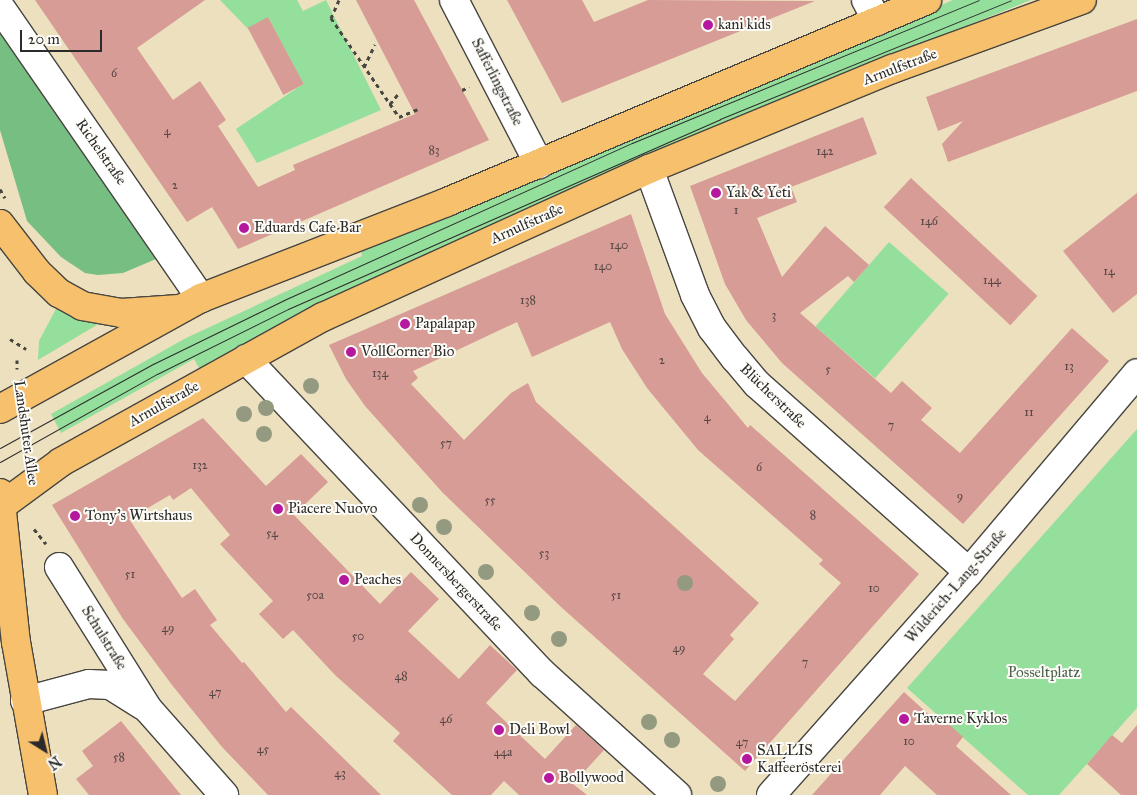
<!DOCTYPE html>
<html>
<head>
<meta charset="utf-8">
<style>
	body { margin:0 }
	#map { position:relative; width:1137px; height:795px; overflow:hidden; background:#ede0bf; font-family:"IM FELL Great Primer",serif }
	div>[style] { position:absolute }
	.green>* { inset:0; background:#94df9b; transform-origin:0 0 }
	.forest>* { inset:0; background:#77be83 }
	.building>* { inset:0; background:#d79c95; transform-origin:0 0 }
	.path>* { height:3px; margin-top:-1.5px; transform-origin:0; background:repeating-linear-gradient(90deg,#484641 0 4px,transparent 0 8px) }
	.roads { filter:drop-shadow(1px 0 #484641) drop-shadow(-1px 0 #484641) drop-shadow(0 1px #484641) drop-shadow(0 -1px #484641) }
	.minor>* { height:28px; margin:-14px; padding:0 14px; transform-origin:14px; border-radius:14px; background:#fff }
	.major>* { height:28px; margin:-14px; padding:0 14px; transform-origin:14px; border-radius:14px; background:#f7c06c }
	.highway>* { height:28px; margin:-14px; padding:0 14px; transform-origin:14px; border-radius:14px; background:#f7c06c }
	.tram>* { height:1px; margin:-0.5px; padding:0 0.5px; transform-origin:0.5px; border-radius:0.5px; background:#2b2b2b }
	.trees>* { width:16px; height:16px; margin:-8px; border-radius:50%; background:#939a80 }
	.dots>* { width:14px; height:14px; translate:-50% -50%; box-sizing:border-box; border:2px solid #fdfcf7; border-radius:50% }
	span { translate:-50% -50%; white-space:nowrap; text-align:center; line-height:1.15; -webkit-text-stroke:4px #fdfcf7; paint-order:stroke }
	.number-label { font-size:12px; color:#564746 }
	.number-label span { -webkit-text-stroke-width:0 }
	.poi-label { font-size:15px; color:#2b2b2b }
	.left { translate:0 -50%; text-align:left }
	.street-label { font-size:15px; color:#2b2b2b }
	.park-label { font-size:15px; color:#4a614d }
	.north { position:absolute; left:20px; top:725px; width:50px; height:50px; -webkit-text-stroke:4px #fdfcf7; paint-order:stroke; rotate:144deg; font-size:14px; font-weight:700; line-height:20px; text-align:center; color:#2b2b2b }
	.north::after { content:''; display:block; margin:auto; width:18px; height:22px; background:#2b2b2b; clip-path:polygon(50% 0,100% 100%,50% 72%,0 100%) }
	.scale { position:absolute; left:20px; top:30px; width:82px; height:22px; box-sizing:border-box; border:2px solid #2b2b2b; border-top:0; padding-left:6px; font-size:15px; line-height:18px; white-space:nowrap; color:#2b2b2b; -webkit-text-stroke:4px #fdfcf7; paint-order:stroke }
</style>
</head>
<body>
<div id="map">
	<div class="green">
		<i style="clip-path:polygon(220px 0,297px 0,303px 11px,326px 0,381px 110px,257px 163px,236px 129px,303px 84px,268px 17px,249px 30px)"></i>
		<i style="clip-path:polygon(953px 0,1031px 0,846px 74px,337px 295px,285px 321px,200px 370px,194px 359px,61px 433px,51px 414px,186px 338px,362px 256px,361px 251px,477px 205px)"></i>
		<i style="left:889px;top:242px;width:79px;height:112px;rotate:41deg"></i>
		<i style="clip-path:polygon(58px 305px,100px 323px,38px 360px,39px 341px)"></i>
		<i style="clip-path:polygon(1137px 429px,1137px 708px,1059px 795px,1028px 795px,907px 688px)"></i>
	</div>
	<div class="forest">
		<i style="clip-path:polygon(0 31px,156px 259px,123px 273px,98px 275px,85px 273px,61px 257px,27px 221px,0 130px)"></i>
	</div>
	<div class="building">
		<i style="clip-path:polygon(35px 0,205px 0,137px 48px,173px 100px,200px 81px,226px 120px,218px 126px,258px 187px,295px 170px,293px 165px,415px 114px,356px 0,414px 0,489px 140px,238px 249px,212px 207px,187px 222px)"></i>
		<i style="clip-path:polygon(507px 0,582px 0,594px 22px,648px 0,815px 1px,562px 103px)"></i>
		<i style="left:268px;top:17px;width:76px;height:23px;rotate:62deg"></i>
		<i style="clip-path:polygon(1137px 19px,1137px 91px,948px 162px,942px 144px,963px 121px,938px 131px,926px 97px)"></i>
		<i style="clip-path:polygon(863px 117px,877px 154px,791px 187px,797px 202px,757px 218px,782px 277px,825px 226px,869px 265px,854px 282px,848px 276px,800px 313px,891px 393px,902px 381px,932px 408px,921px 420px,960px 453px,1072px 328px,1109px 361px,963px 524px,782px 363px,746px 320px,725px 284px,690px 186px)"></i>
		<i style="left:911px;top:178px;width:173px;height:40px;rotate:43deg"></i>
		<i style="clip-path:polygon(1137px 193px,1137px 294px,1113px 313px,1063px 251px)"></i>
		<i style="clip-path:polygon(evenodd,631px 214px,665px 314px,702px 373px,748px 428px,750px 425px,919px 574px,745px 771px,561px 607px,443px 493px,365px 406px,346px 379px,329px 345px,631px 214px,517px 322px,532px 357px,610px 322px,622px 349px,647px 388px,698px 450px,823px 560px,819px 564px,841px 583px,735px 701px,703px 674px,734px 639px,730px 635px,759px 603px,536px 402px,528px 383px,511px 393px,464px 440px,411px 384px,418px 378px,413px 371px,517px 322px)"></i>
		<i style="clip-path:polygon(203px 418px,266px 486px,301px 454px,328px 482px,294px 515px,380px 604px,411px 572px,439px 599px,408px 631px,459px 679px,490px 645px,517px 670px,486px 703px,545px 759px,576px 725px,604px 750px,573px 784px,587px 795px,519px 795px,504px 781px,491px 795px,452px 795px,393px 741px,400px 733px,335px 675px,293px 630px,283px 639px,259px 614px,273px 601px,220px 544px,230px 535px,191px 488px,173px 500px,170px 495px,129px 519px,182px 598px,195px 589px,217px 620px,210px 625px,242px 663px,244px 662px,286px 712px,291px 707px,381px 795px,268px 795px,222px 747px,172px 685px,123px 619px,52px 505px)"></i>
		<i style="clip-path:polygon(904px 692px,937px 722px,942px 718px,963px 737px,956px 746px,1011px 795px,937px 795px,905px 766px,880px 795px,812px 795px)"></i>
		<i style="clip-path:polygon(121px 721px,181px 795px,89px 795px,76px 779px,93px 766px,82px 751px)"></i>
		<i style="clip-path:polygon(1137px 725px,1137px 795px,1121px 795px,1087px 764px,1112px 735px,1122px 743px)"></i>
	</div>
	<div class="path">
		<i style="left:339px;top:0;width:20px;rotate:114deg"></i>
		<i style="left:331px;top:18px;width:120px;rotate:55.5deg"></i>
		<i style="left:399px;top:117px;width:21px;rotate:-23deg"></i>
		<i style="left:364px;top:67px;width:25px;rotate:-64deg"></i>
		<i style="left:462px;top:90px;width:8px;rotate:-23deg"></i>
		<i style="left:390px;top:104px;width:13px;rotate:-51deg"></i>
		<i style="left:0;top:189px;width:10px;rotate:61deg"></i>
		<i style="left:10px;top:339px;width:19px;rotate:32deg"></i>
		<i style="left:17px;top:360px;width:9px;rotate:90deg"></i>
		<i style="left:23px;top:427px;width:26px;rotate:83deg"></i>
		<i style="left:34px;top:529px;width:19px;rotate:51deg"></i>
	</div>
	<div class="roads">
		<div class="minor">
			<i style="left:454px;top:0;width:185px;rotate:62.6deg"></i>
			<i style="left:866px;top:0;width:24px;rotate:62deg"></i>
			<i style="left:0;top:7px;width:354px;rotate:55.4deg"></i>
			<i style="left:649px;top:169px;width:134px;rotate:69.9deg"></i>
			<i style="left:695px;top:295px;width:37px;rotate:63deg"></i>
			<i style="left:712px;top:328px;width:38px;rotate:53deg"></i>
			<i style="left:735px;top:358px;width:34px;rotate:50deg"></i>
			<i style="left:757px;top:384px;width:283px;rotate:41.6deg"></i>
			<i style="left:246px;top:359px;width:432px;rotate:46.7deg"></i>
			<i style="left:542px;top:673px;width:182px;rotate:42.1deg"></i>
			<i style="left:59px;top:567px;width:168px;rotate:57.9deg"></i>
			<i style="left:148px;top:709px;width:115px;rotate:48.5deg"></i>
			<i style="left:25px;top:701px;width:66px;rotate:-14.9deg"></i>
			<i style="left:89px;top:684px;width:21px;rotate:3deg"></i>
			<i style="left:110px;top:685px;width:39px;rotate:32deg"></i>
			<i style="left:771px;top:795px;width:298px;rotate:-48.4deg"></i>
			<i style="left:969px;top:572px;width:260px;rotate:-49.8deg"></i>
		</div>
		<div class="major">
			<i style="left:0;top:409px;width:230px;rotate:-28.9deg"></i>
			<i style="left:201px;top:298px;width:264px;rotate:-21.3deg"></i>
			<i style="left:447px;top:202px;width:521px;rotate:-22.82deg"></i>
			<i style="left:0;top:493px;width:150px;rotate:83.9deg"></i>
			<i style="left:16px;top:642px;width:155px;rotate:80deg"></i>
			<i style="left:0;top:507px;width:76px;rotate:-36.4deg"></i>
			<i style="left:61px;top:462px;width:299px;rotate:-29deg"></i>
			<i style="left:323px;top:317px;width:358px;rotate:-24.4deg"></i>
			<i style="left:649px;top:169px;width:263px;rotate:-22.4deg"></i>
			<i style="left:892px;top:69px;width:202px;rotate:-20deg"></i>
		</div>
		<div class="highway">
			<i style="left:0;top:224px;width:61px;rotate:52.4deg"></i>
			<i style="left:37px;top:272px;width:30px;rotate:44deg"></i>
			<i style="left:59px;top:293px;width:26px;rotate:29deg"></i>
			<i style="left:82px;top:306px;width:40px;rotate:10deg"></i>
			<i style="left:121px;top:313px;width:58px;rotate:-3.9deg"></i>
		</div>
	</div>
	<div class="tram">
		<i style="left:0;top:448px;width:175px;rotate:-28.8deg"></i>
		<i style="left:153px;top:364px;width:146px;rotate:-26deg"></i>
		<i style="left:284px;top:300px;width:382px;rotate:-24.3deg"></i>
		<i style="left:632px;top:143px;width:375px;rotate:-22.4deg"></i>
		<i style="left:0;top:462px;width:180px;rotate:-29.3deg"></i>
		<i style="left:157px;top:374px;width:146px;rotate:-26.4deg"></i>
		<i style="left:288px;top:309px;width:472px;rotate:-23.7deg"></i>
		<i style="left:720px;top:119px;width:314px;rotate:-22.2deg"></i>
	</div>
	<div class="trees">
		<i style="left:311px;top:386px"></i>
		<i style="left:266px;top:408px"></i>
		<i style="left:244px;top:414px"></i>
		<i style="left:264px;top:434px"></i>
		<i style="left:420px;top:505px"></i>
		<i style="left:444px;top:527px"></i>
		<i style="left:486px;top:572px"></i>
		<i style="left:685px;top:583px"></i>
		<i style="left:532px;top:613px"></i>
		<i style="left:559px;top:639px"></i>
		<i style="left:649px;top:722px"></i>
		<i style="left:672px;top:740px"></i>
		<i style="left:718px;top:784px"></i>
	</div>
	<div class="dots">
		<i style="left:708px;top:25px;background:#b5179e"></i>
		<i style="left:716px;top:193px;background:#b5179e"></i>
		<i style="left:244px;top:228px;background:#b5179e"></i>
		<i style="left:405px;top:324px;background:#b5179e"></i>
		<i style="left:351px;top:352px;background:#b5179e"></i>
		<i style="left:278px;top:509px;background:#b5179e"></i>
		<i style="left:75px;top:516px;background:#b5179e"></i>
		<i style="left:344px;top:580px;background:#b5179e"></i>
		<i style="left:904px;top:719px;background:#b5179e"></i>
		<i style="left:499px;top:730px;background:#b5179e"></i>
		<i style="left:747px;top:759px;background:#b5179e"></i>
		<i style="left:549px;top:778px;background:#b5179e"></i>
	</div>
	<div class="number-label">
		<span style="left:114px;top:74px">6</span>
		<span style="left:167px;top:132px">4</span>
		<span style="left:434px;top:151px">83</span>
		<span style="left:825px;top:152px">142</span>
		<span style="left:175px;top:186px">2</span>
		<span style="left:736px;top:211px">1</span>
		<span style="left:929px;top:222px">146</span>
		<span style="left:619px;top:246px">140</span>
		<span style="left:603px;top:267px">140</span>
		<span style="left:1109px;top:272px">14</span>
		<span style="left:992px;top:281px">144</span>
		<span style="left:528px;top:301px">138</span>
		<span style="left:774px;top:316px">3</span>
		<span style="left:662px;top:361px">2</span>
		<span style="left:1069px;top:367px">13</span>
		<span style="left:828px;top:370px">5</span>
		<span style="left:380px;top:374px">134</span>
		<span style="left:1029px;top:413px">11</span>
		<span style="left:707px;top:418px">4</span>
		<span style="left:891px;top:426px">7</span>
		<span style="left:446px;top:444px">57</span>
		<span style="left:200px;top:466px">132</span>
		<span style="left:759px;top:468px">6</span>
		<span style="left:960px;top:497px">9</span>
		<span style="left:490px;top:501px">55</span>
		<span style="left:813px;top:516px">8</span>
		<span style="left:272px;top:534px">54</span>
		<span style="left:544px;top:554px">53</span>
		<span style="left:130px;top:575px">51</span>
		<span style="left:874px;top:589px">10</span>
		<span style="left:315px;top:596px">50a</span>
		<span style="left:616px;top:596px">51</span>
		<span style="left:168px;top:629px">49</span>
		<span style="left:358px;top:637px">50</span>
		<span style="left:679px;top:649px">49</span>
		<span style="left:805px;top:663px">7</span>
		<span style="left:401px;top:677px">48</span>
		<span style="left:215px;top:693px">47</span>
		<span style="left:446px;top:720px">46</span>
		<span style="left:909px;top:742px">10</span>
		<span style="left:742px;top:743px">47</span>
		<span style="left:263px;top:750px">45</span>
		<span style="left:503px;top:753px">44a</span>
		<span style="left:119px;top:758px">58</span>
		<span style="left:340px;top:774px">43</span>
	</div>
	<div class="poi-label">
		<span class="left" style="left:718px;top:25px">kani kids</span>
		<span class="left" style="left:726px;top:193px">Yak &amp; Yeti</span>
		<span class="left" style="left:254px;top:228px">Eduards Cafe Bar</span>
		<span class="left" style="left:415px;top:324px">Papalapap</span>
		<span class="left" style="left:361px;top:352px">VollCorner Bio</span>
		<span class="left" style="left:288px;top:509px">Piacere Nuovo</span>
		<span class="left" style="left:85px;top:516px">Tony's Wirtshaus</span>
		<span class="left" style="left:354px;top:580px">Peaches</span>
		<span class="left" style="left:914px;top:719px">Taverne Kyklos</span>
		<span class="left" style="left:509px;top:730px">Deli Bowl</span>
		<span class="left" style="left:757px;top:759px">SALLIS<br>Kaffeerösterei</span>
		<span class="left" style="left:559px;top:778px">Bollywood</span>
	</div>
	<div class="street-label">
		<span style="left:900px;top:67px;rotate:-21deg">Arnulfstraße</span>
		<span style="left:497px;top:82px;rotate:63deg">Safferlingstraße</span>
		<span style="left:101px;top:152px;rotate:55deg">Richelstraße</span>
		<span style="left:527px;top:224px;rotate:-24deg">Arnulfstraße</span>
		<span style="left:773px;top:396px;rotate:44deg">Blücherstraße</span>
		<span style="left:164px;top:404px;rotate:-29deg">Arnulfstraße</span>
		<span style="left:26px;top:433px;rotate:82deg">Landshuter Allee</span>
		<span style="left:456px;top:582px;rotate:47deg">Donnersbergerstraße</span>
		<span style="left:956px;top:586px;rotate:-49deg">Wilderich-Lang-Straße</span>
		<span style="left:104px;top:638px;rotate:58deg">Schulstraße</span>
	</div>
	<div class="park-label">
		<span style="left:1044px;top:673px">Posseltplatz</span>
	</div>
	<div class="north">N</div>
	<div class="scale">20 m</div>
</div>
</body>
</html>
